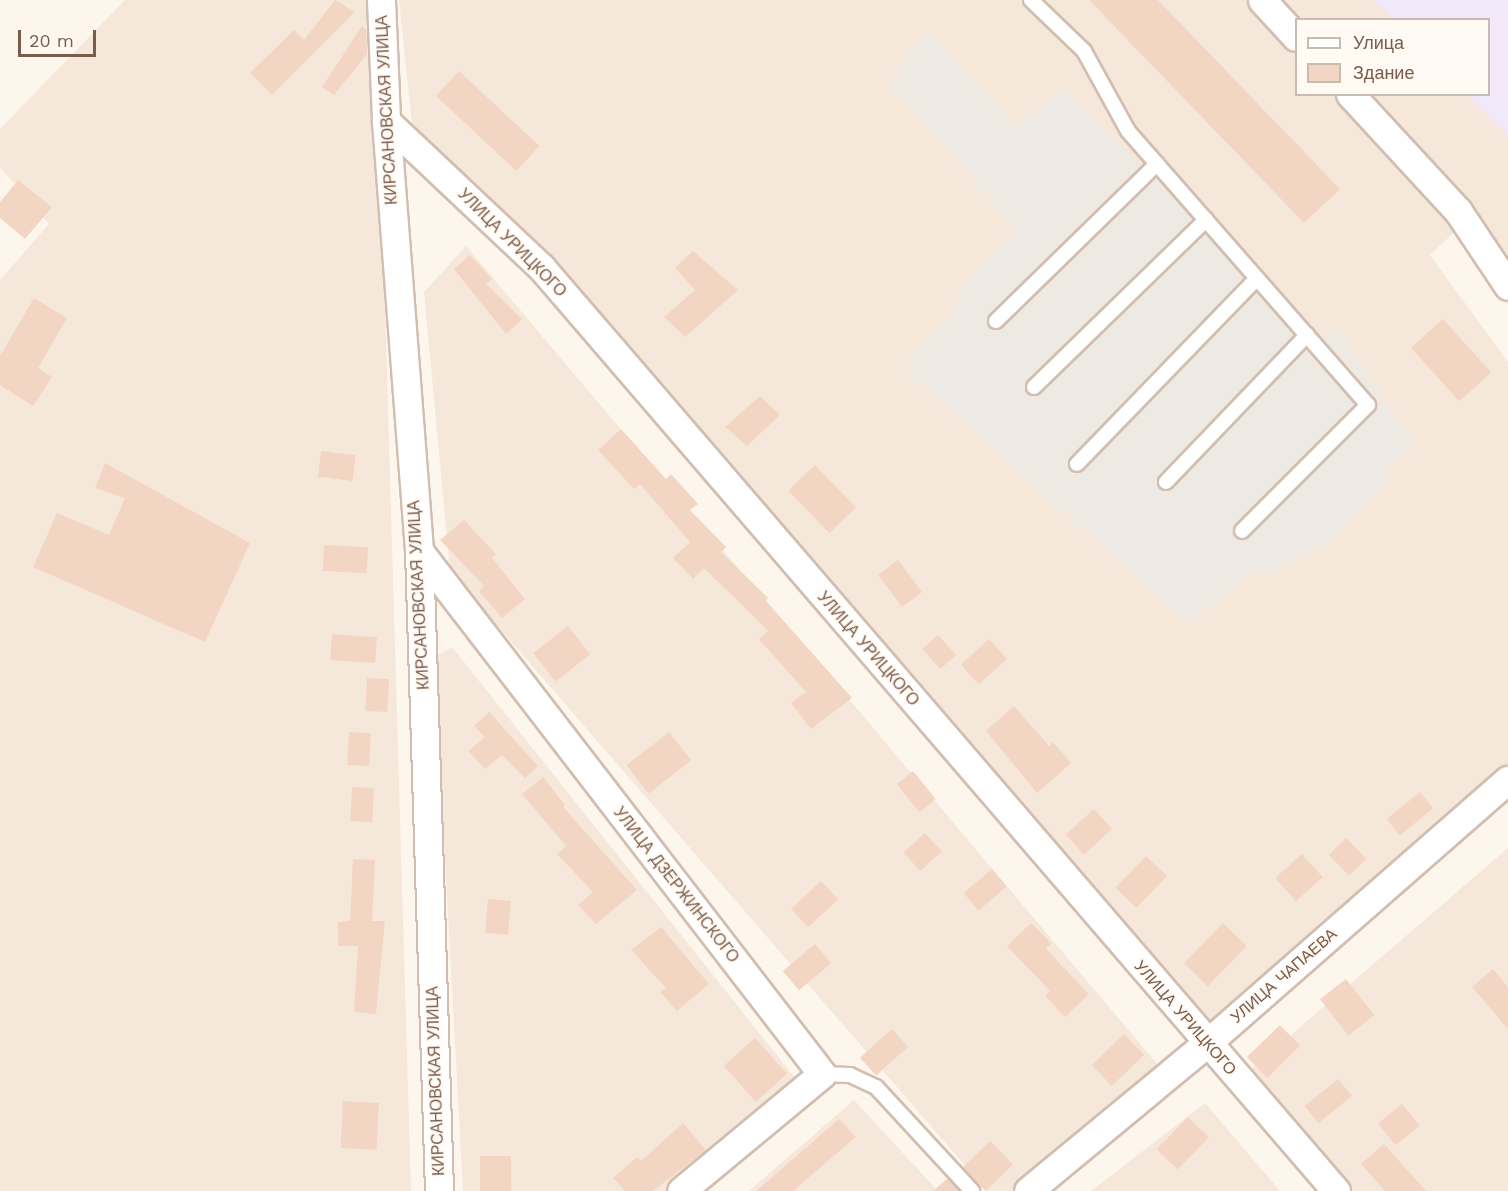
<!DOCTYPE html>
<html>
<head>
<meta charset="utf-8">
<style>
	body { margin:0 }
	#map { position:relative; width:1508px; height:1191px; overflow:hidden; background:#fdf6ec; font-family:"Work Sans",sans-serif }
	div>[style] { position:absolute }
	.residential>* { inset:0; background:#f5e8da }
	.industrial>* { inset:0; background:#efe9e4 }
	.education>* { inset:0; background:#f3e8fa }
	.building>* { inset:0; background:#f3d5c3; transform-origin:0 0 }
	.roads { filter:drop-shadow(2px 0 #d1beb0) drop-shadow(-2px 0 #d1beb0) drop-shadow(0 2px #d1beb0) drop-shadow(0 -2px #d1beb0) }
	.lane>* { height:14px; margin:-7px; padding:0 7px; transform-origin:7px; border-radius:7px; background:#fff }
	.street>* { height:27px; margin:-13.5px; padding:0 13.5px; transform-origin:13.5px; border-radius:13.5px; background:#fff }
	span { translate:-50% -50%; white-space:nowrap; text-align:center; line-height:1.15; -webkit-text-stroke:4.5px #fffaf3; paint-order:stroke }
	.street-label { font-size:16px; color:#7a5c4d }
	.legend { position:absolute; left:1295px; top:18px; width:195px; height:78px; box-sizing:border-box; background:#fffaf3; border:2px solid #cabbb1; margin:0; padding:8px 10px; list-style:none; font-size:18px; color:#7a5c4d }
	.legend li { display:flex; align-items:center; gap:12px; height:30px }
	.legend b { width:30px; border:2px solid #cabbb1 }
	.scale { position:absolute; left:18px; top:30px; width:78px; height:27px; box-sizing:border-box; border:3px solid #7a5c4d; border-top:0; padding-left:8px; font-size:18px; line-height:21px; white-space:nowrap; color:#7a5c4d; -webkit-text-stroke:4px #fffaf3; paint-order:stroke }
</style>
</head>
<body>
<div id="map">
	<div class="residential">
		<i style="clip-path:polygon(125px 0,376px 0,411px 1191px,0 1191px,0 280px,49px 224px,0 167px,0 129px)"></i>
		<i style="clip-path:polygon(evenodd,399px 0,1508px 0,1508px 267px,1472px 216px,1430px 255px,1508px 362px,1508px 786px,1215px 1049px,412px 124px,399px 0,1296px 20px,1488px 20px,1488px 94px,1296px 94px,1296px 20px,399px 0,1336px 328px,1187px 623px,1314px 350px,1336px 328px)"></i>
		<i style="clip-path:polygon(466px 246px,1158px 1065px,1012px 1191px,987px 1191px,450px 571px,424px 292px)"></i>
		<i style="clip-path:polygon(452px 647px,811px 1098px,685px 1191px,463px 1191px,434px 657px)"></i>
		<i style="clip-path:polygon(1508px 848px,1508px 1191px,1341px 1191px,1242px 1077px)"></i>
		<i style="clip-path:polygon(854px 1100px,938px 1191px,749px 1191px)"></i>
		<i style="clip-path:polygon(1205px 1103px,1280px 1191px,1091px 1191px)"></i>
	</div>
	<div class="industrial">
		<i style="clip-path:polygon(928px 31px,1015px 127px,1063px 88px,1321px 343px,1335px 327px,1415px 447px,1389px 467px,1386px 484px,1328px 543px,1266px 576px,1256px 570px,1187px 623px,903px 368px,954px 311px,959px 291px,1015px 228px,889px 82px)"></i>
	</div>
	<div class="education">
		<i style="clip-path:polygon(1373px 0,1508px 0,1508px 136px,1467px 95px,1488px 94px,1488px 20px,1393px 19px)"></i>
	</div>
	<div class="building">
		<i style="clip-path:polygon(335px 0,355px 12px,272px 95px,250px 73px,294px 30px,304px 40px)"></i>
		<i style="clip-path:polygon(1089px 0,1158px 0,1340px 189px,1304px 223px)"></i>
		<i style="clip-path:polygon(362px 26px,366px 29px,367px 54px,334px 95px,322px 87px)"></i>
		<i style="left:459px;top:71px;width:110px;height:34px;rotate:43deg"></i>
		<i style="clip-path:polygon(18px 180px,52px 207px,25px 239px,0 218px,0 202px)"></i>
		<i style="clip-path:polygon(693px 251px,738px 290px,685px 337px,664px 317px,695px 290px,675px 268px)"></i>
		<i style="clip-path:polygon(470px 255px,492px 279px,486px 284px,522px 319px,506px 334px,454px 269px)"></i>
		<i style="clip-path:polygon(34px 298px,67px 318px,38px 368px,52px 377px,33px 406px,0 385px,0 356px)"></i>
		<i style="left:1443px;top:319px;width:72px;height:43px;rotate:48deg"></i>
		<i style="clip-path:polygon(760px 396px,780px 415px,747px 446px,725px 427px)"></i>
		<i style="clip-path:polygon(621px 429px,666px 479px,671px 474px,698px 504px,690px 510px,726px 547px,721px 552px,768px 598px,766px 601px,852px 698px,811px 729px,791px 703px,806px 692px,759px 639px,768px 631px,704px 568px,693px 579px,673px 558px,690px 542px,640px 484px,634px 489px,598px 450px)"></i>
		<i style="left:321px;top:451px;width:35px;height:26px;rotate:7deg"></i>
		<i style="clip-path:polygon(105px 463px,250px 543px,205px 642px,33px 567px,57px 513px,109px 535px,125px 498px,95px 488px)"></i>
		<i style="left:815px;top:465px;width:59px;height:37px;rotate:46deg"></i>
		<i style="clip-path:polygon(464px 520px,496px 554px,492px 558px,525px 599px,502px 618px,479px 591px,484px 586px,440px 540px)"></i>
		<i style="left:324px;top:545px;width:44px;height:26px;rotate:3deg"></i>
		<i style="left:898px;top:560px;width:40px;height:25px;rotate:53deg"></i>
		<i style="left:568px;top:626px;width:36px;height:44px;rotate:52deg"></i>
		<i style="left:332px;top:634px;width:45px;height:26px;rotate:4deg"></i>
		<i style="left:938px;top:635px;width:27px;height:21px;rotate:48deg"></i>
		<i style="left:989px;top:639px;width:27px;height:38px;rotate:48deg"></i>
		<i style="left:367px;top:678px;width:22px;height:33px;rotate:3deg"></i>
		<i style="clip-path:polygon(1014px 706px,1049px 746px,1053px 742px,1071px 763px,1037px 793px,986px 731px)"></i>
		<i style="clip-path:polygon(489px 712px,538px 766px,525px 778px,502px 755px,485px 769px,468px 751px,485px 737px,474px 726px)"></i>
		<i style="left:349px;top:732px;width:22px;height:33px;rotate:3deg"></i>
		<i style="left:669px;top:732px;width:36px;height:54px;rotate:52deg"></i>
		<i style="left:913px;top:771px;width:36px;height:21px;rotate:51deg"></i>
		<i style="clip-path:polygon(543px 777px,565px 805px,563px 807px,637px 890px,596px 924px,578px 905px,593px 892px,557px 854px,566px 846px,522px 794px)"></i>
		<i style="left:352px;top:787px;width:22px;height:34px;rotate:3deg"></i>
		<i style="left:1420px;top:792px;width:21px;height:43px;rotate:51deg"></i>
		<i style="left:1094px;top:809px;width:27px;height:38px;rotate:48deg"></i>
		<i style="left:925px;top:833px;width:25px;height:29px;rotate:48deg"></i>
		<i style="left:1346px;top:838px;width:29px;height:24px;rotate:46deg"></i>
		<i style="left:1302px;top:854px;width:31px;height:36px;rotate:48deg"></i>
		<i style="left:1146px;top:856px;width:29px;height:44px;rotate:44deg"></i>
		<i style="clip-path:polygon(353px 859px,375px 860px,372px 921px,385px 921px,376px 1014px,354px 1012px,358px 946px,338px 946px,338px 922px,350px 921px)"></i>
		<i style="left:992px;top:869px;width:23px;height:37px;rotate:50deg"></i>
		<i style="left:821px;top:881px;width:25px;height:41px;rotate:47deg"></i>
		<i style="left:488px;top:899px;width:23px;height:34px;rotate:5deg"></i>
		<i style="clip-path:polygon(1031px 923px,1051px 943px,1046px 949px,1089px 994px,1065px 1017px,1045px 996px,1050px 991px,1007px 946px)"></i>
		<i style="left:1223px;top:923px;width:33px;height:56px;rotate:44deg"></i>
		<i style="clip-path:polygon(661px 927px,709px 984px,677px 1011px,660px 992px,666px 988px,631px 950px)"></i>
		<i style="left:815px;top:944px;width:25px;height:42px;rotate:50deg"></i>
		<i style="clip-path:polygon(1493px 969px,1508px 987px,1508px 1029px,1472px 987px)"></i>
		<i style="left:1346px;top:979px;width:46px;height:33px;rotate:52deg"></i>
		<i style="left:1280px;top:1025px;width:29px;height:46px;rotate:46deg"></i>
		<i style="left:892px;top:1029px;width:24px;height:43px;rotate:48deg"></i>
		<i style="left:1124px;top:1034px;width:29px;height:45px;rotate:46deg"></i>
		<i style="left:755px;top:1038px;width:48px;height:42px;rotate:48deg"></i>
		<i style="left:1338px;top:1079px;width:22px;height:43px;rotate:51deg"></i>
		<i style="left:343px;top:1101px;width:36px;height:47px;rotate:3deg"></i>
		<i style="left:1402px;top:1104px;width:28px;height:31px;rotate:51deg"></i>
		<i style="left:1188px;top:1117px;width:29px;height:45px;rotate:44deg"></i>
		<i style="clip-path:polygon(839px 1119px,856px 1137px,793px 1191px,756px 1191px)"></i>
		<i style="clip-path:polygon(683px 1123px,706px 1150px,653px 1191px,625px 1191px,613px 1178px,637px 1157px,641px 1161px)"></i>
		<i style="left:990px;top:1141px;width:33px;height:38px;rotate:46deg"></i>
		<i style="clip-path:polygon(1384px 1144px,1426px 1191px,1385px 1191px,1361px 1164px)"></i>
		<i style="left:480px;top:1156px;width:31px;height:35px"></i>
		<i style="clip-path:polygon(948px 1178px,960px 1191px,933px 1191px)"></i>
	</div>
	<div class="roads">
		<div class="lane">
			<i style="left:1031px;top:0;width:74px;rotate:43.9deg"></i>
			<i style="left:1084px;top:51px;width:91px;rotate:61.2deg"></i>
			<i style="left:1128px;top:131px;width:364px;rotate:48.8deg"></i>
			<i style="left:1368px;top:405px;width:178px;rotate:135deg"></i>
			<i style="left:996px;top:321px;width:225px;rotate:-44.3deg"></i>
			<i style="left:1034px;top:387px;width:240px;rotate:-44.2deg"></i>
			<i style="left:1077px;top:464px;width:257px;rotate:-45.9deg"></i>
			<i style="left:1166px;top:482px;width:204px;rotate:-46.2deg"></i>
			<i style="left:822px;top:1074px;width:28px;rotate:2deg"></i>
			<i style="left:850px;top:1075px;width:29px;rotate:25deg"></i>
			<i style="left:876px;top:1087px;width:142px;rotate:47.3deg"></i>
		</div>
		<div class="street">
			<i style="left:381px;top:0;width:121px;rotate:87.6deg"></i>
			<i style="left:386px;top:121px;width:431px;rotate:85.6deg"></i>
			<i style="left:419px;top:551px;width:640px;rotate:88.21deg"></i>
			<i style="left:1262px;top:0;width:50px;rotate:47.4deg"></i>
			<i style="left:1350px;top:94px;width:159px;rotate:47.3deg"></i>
			<i style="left:1458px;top:211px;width:90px;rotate:56.3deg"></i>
			<i style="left:386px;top:121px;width:213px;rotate:43.3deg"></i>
			<i style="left:541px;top:267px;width:1219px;rotate:49.29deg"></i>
			<i style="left:419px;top:551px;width:660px;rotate:52.38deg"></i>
			<i style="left:822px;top:1074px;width:183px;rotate:140.3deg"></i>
			<i style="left:1028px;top:1191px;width:231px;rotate:-39.6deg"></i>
			<i style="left:1206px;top:1044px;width:401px;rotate:-41.2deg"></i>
		</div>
	</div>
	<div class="street-label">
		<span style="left:387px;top:110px;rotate:-93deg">КИРСАНОВСКАЯ УЛИЦА</span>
		<span style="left:512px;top:243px;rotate:45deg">УЛИЦА УРИЦКОГО</span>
		<span style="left:419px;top:595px;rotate:-93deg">КИРСАНОВСКАЯ УЛИЦА</span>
		<span style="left:868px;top:649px;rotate:49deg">УЛИЦА УРИЦКОГО</span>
		<span style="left:676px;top:885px;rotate:52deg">УЛИЦА ДЗЕРЖИНСКОГО</span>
		<span style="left:1284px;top:976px;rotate:-41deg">УЛИЦА ЧАПАЕВА</span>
		<span style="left:1185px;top:1018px;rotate:49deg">УЛИЦА УРИЦКОГО</span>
		<span style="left:436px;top:1081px;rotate:-92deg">КИРСАНОВСКАЯ УЛИЦА</span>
	</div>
	<ul class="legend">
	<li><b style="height:8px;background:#fff"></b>Улица</li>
	<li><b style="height:16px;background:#f3d5c3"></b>Здание</li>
	</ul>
	<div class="scale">20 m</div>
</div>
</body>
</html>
